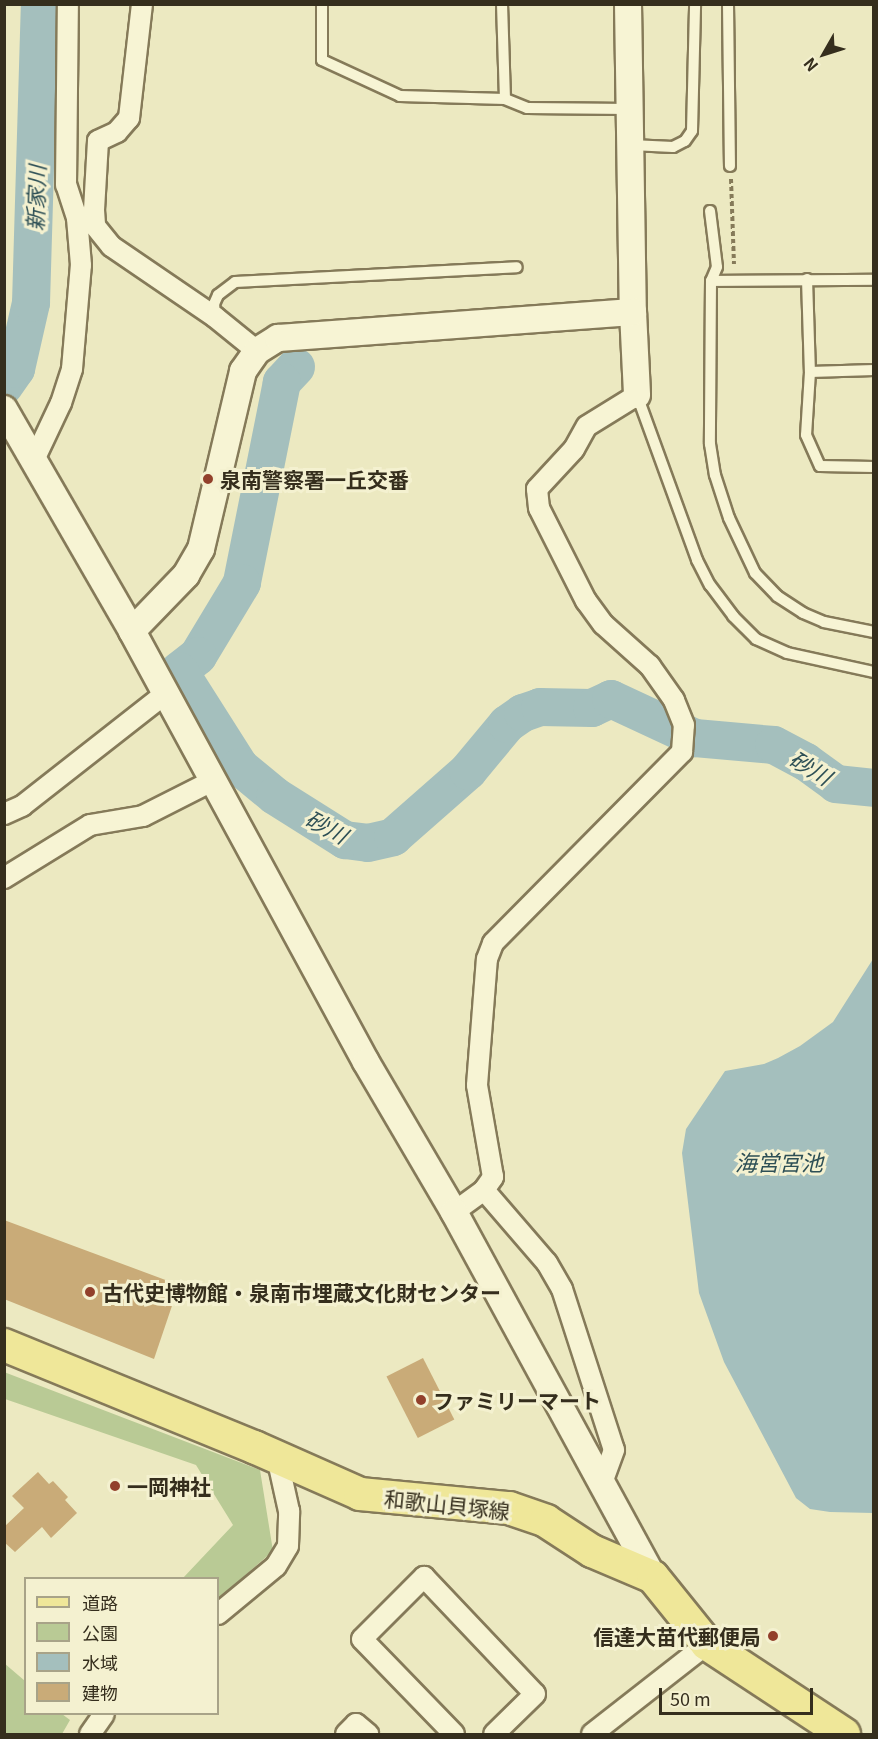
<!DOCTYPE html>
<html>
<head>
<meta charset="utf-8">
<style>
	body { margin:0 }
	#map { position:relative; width:878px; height:1739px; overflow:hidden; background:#ece9c1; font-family:Georgia,"Noto Sans JP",serif }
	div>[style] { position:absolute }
	.green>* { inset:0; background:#b9ca95 }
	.water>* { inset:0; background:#a4bfbd }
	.river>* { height:38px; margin:-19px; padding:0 19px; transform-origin:19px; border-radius:19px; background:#a4bfbd }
	.building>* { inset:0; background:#c9ab78; transform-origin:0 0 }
	.path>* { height:4px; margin-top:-2px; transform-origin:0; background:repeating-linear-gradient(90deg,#857a59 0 4.5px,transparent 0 7.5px) }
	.roads { filter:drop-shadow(2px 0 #857a59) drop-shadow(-2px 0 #857a59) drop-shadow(0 2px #857a59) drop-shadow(0 -2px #857a59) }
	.service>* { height:10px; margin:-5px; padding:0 5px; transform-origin:5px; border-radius:5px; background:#f7f4d4 }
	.minor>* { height:20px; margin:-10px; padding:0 10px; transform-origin:10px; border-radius:10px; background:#f7f4d4 }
	.tertiary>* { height:26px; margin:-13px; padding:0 13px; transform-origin:13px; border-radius:13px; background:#f7f4d4 }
	.primary>* { height:32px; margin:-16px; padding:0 16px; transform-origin:16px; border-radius:16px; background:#efe799 }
	.dots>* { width:16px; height:16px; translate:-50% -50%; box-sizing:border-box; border:3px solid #f4f1d0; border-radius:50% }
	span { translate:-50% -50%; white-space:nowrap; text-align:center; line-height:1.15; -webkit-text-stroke:6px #f4f1d0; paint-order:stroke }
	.poi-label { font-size:21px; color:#352e1d; font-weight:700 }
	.left { translate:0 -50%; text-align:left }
	.right { translate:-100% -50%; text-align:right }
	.street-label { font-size:21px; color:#352e1d }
	.water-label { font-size:22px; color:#2d4f55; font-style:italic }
	.frame { position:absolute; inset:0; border:6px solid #352e1d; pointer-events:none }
	.legend { position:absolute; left:24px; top:1577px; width:195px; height:138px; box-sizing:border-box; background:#f4f1d0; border:2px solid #a8a388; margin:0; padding:8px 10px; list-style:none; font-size:18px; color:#352e1d }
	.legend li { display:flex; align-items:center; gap:12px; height:30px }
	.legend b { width:30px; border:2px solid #a8a388 }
	.north { position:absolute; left:794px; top:24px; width:60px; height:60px; -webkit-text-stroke:4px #f4f1d0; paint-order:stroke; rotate:231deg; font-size:16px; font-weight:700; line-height:24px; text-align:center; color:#352e1d }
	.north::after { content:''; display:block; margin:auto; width:21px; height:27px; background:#352e1d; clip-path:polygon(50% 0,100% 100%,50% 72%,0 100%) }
	.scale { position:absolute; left:659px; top:1688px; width:154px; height:27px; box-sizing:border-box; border:3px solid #352e1d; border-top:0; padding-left:8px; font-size:18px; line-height:21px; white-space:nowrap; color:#352e1d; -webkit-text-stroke:4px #f4f1d0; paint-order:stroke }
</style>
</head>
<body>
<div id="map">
	<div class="green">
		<i style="clip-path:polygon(4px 1372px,260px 1470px,273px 1551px,218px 1599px,218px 1578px,183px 1578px,233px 1525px,196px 1465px,5px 1399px)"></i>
		<i style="clip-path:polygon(4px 1663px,25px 1681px,26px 1714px,62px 1714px,70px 1720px,62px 1734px,5px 1734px)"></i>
	</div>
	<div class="water">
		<i style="clip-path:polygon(873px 959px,873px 1513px,830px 1512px,810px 1509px,796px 1498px,724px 1362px,699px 1293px,682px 1153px,686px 1129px,725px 1071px,764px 1064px,778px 1058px,800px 1046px,833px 1022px)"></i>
	</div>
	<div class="river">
		<i style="left:296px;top:367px;width:21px;rotate:133deg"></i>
		<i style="left:282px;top:382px;width:205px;rotate:101.3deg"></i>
		<i style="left:242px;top:583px;width:85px;rotate:121.1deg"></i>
		<i style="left:198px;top:656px;width:24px;rotate:142deg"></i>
		<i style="left:179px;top:671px;width:114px;rotate:57.6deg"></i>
		<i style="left:240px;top:767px;width:45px;rotate:39.6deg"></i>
		<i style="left:275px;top:796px;width:83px;rotate:32.2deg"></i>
		<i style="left:345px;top:840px;width:23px;rotate:7deg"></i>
		<i style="left:368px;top:843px;width:26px;rotate:-13deg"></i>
		<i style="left:393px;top:837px;width:100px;rotate:-41.3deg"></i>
		<i style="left:468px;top:771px;width:61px;rotate:-50.3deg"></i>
		<i style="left:507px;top:724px;width:19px;rotate:-35deg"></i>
		<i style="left:523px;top:713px;width:18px;rotate:-19deg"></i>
		<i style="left:540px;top:707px;width:52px;rotate:1.1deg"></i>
		<i style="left:592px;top:708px;width:21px;rotate:-25deg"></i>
		<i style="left:611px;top:699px;width:93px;rotate:24.9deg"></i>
		<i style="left:695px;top:738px;width:79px;rotate:5.1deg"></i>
		<i style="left:774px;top:745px;width:36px;rotate:28deg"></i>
		<i style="left:806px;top:762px;width:37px;rotate:36deg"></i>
		<i style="left:836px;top:784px;width:38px;rotate:6deg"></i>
		<i style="left:4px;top:386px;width:21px;rotate:-55deg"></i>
		<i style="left:16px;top:369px;width:68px;rotate:-77.2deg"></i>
		<i style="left:31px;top:303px;width:299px;rotate:-88.3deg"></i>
	</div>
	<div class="building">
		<i style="clip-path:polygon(4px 1220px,179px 1285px,154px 1359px,4px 1299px)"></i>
		<i style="left:423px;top:1358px;width:69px;height:41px;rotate:63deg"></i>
		<i style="clip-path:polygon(38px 1472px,49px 1484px,53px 1481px,68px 1497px,65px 1500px,77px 1513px,51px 1538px,42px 1527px,15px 1552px,4px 1542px,4px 1527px,24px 1508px,12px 1496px)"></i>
	</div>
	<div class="path">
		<i style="left:731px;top:179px;width:85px;rotate:88deg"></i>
	</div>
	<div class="roads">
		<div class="service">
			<i style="left:322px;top:4px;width:56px;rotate:90deg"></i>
			<i style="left:322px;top:60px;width:86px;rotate:24.8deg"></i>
			<i style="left:400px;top:96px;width:105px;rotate:1.6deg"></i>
			<i style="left:502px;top:4px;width:95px;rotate:88.2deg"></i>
			<i style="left:505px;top:99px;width:24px;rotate:22deg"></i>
			<i style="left:527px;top:108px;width:102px;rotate:0.6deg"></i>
			<i style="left:728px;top:4px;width:162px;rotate:89.3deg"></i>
			<i style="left:631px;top:145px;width:42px;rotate:2.7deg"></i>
			<i style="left:673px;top:147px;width:13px;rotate:-27deg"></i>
			<i style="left:685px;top:141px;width:12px;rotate:-55deg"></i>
			<i style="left:692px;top:131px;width:127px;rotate:-88.6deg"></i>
			<i style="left:710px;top:211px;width:56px;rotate:82.9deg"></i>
			<i style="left:717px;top:267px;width:15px;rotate:113deg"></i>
			<i style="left:711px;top:281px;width:163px;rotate:90.4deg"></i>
			<i style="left:710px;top:444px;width:31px;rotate:81deg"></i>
			<i style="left:715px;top:475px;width:45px;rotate:72deg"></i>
			<i style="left:729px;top:518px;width:61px;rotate:64.7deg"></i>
			<i style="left:755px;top:573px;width:32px;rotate:46deg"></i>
			<i style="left:777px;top:596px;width:31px;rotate:33deg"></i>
			<i style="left:803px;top:613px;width:23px;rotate:23deg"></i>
			<i style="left:824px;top:622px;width:51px;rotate:11.3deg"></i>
			<i style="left:807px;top:279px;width:93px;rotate:88.2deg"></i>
			<i style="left:810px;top:372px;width:63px;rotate:93.6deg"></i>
			<i style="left:806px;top:435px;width:34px;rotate:66deg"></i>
			<i style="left:820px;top:466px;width:54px;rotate:1.1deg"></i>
			<i style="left:711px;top:281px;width:163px;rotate:-0.4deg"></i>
			<i style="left:215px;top:317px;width:13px;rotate:-94deg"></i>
			<i style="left:214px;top:304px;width:10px;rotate:-66deg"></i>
			<i style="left:218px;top:295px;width:21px;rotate:-37deg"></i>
			<i style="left:235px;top:282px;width:282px;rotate:-3deg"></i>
			<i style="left:810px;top:372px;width:64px;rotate:-1.8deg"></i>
			<i style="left:637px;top:395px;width:176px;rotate:70deg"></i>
			<i style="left:697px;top:560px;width:28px;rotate:63deg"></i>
			<i style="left:710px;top:585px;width:39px;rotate:53deg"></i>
			<i style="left:733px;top:616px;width:33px;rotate:45deg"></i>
			<i style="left:756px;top:639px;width:34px;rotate:24deg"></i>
			<i style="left:787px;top:653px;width:89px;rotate:12.3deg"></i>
		</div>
		<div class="minor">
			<i style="left:142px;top:4px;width:115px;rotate:96.5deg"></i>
			<i style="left:129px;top:118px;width:18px;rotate:131deg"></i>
			<i style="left:117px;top:132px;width:21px;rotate:155deg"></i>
			<i style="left:98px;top:141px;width:69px;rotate:93.3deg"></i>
			<i style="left:94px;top:210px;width:16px;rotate:86deg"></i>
			<i style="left:95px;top:226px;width:26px;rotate:51deg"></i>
			<i style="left:111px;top:246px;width:126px;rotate:34.3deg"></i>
			<i style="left:215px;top:317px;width:54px;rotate:39deg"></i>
			<i style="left:34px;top:460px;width:63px;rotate:-64.7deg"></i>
			<i style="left:61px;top:403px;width:36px;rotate:-72deg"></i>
			<i style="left:72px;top:369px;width:104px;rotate:-85.1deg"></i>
			<i style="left:81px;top:265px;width:47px;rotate:-94.9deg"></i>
			<i style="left:77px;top:218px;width:35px;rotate:-108deg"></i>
			<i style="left:66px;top:185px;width:181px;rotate:-89.4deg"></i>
			<i style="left:4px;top:814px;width:20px;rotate:-24deg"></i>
			<i style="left:22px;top:806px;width:183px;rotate:-38.1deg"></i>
			<i style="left:4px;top:878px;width:101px;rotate:-31.6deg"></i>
			<i style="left:90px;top:825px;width:54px;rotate:-9.6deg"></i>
			<i style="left:143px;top:816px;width:80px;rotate:-26.9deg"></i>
			<i style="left:484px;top:1190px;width:96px;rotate:49.2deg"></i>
			<i style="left:547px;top:1263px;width:30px;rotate:60deg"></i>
			<i style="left:562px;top:1289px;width:169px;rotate:72.1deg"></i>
			<i style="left:614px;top:1450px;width:35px;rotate:110deg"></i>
			<i style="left:454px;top:1212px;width:37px;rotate:-36deg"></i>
			<i style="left:484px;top:1190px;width:16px;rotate:-55deg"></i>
			<i style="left:493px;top:1177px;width:93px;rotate:-99.9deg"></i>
			<i style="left:477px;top:1085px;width:126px;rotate:-85.5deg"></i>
			<i style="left:487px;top:959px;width:17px;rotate:-69deg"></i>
			<i style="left:493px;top:943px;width:269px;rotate:-45.3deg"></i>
			<i style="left:682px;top:752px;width:27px;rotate:-86deg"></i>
			<i style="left:684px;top:725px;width:27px;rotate:-112deg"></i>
			<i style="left:674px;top:700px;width:42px;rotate:-125.2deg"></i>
			<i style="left:650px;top:666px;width:63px;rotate:-138.2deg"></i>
			<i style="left:603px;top:624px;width:29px;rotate:-126deg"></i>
			<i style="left:586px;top:601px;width:104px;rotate:-116.8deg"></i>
			<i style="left:539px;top:508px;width:19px;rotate:-96deg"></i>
			<i style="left:537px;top:489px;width:54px;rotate:-47.2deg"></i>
			<i style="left:574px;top:449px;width:26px;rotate:-61deg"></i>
			<i style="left:587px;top:426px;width:59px;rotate:-31.8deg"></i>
			<i style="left:218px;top:1614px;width:75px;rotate:-39.6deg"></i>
			<i style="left:276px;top:1566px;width:23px;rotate:-59deg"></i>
			<i style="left:288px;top:1546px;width:35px;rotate:-88deg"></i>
			<i style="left:289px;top:1511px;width:55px;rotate:-102.5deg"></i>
			<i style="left:90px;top:1734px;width:24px;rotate:-55deg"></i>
			<i style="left:346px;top:1734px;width:14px;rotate:-45deg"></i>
			<i style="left:356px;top:1724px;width:16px;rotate:40deg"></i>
			<i style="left:454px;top:1734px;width:132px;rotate:-134.1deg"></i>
			<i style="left:362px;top:1639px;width:88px;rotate:-45deg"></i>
			<i style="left:424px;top:1577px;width:161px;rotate:46.5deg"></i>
			<i style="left:535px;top:1694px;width:57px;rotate:135.7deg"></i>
			<i style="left:592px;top:1734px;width:146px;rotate:-38deg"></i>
		</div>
		<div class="tertiary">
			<i style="left:628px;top:4px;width:308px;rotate:89.1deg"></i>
			<i style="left:633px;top:312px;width:83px;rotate:87.2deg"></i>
			<i style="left:4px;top:409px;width:256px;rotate:60deg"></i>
			<i style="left:132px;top:631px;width:490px;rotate:61.5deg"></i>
			<i style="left:366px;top:1062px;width:174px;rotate:59.6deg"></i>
			<i style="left:454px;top:1212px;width:416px;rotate:61.4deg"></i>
			<i style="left:132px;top:631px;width:78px;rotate:-46deg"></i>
			<i style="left:186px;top:575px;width:30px;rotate:-60deg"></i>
			<i style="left:201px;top:549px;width:183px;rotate:-76.7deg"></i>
			<i style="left:243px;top:371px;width:24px;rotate:-55deg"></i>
			<i style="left:257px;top:351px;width:25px;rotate:-32deg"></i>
			<i style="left:278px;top:338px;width:356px;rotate:-4.2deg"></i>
		</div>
		<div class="primary">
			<i style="left:4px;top:1345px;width:270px;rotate:22.2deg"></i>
			<i style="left:254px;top:1447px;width:116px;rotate:23.9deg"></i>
			<i style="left:360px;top:1494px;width:150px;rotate:5.4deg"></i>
			<i style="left:509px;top:1508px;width:39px;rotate:19deg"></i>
			<i style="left:546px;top:1521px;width:55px;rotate:33.1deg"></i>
			<i style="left:592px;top:1551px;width:66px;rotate:23.1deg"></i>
			<i style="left:653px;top:1577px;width:86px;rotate:51.1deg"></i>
			<i style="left:707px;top:1644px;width:164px;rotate:33.3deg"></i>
		</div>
	</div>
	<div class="dots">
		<i style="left:208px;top:479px;background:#92402b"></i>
		<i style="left:90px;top:1292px;background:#92402b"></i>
		<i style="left:421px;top:1400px;background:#92402b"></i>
		<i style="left:115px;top:1486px;background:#92402b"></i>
		<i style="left:773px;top:1636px;background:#92402b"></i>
	</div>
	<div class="poi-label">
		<span class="left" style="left:220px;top:479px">泉南警察署一丘交番</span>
		<span class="left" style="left:102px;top:1292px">古代史博物館・泉南市埋蔵文化財センター</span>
		<span class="left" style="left:433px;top:1400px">ファミリーマート</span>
		<span class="left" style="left:127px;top:1486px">一岡神社</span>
		<span class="right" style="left:761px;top:1636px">信達大苗代郵便局</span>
	</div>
	<div class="street-label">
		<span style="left:447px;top:1504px;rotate:6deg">和歌山貝塚線</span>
	</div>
	<div class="water-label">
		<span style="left:35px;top:198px;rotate:-88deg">新家川</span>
		<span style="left:811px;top:767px;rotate:31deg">砂川</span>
		<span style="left:327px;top:826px;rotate:28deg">砂川</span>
		<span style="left:779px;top:1162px">海営宮池</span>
	</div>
	<div class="frame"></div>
	<ul class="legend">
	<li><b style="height:8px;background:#efe799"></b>道路</li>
	<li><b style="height:16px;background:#b9ca95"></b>公園</li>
	<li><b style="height:16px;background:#a4bfbd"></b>水域</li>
	<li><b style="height:16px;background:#c9ab78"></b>建物</li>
	</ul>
	<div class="north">N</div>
	<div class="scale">50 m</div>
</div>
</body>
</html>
